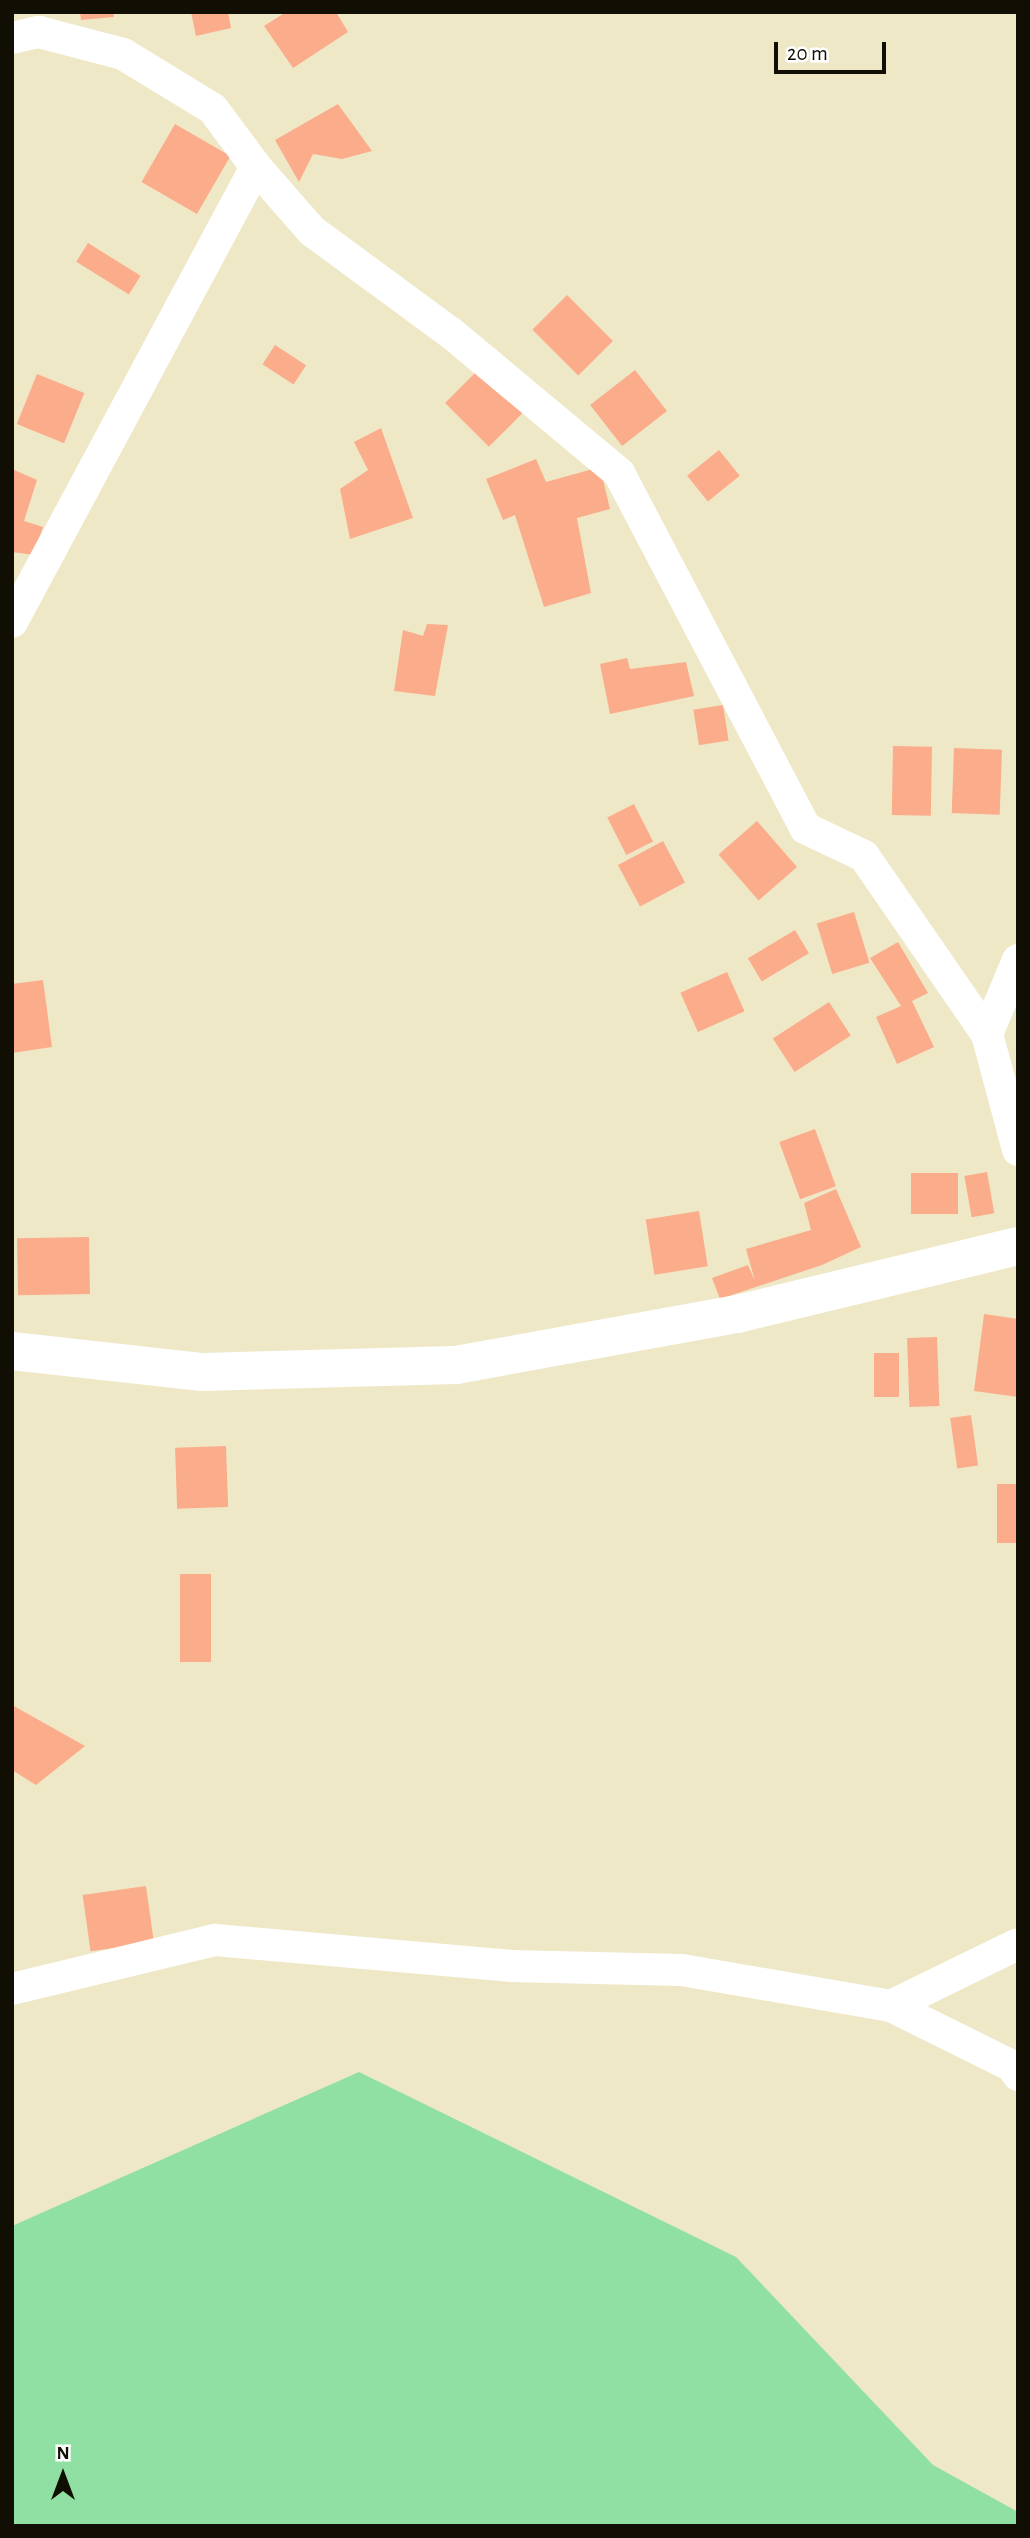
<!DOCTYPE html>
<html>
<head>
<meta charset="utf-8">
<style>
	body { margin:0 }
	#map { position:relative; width:1030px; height:2538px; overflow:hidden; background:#efe8c7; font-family:"Alegreya Sans",sans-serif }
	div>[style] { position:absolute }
	.green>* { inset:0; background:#8fe0a2 }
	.building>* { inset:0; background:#fbac8b; transform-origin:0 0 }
	.street>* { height:32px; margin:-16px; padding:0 16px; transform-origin:16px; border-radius:16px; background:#fff }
	.secondary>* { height:38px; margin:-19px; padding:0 19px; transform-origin:19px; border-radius:19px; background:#fff }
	span { translate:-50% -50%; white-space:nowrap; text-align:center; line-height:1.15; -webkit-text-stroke:7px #fff; paint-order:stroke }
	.frame { position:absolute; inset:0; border:14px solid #110f04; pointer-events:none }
	.north { position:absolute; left:28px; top:2440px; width:70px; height:70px; -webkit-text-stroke:5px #fff; paint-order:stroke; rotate:0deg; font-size:19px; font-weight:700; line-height:28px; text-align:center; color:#110f04 }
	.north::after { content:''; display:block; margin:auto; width:24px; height:32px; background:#110f04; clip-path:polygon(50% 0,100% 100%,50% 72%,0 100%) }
	.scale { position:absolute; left:774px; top:42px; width:112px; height:32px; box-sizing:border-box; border:4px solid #110f04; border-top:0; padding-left:9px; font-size:21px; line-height:24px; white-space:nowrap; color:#110f04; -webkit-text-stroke:5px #fff; paint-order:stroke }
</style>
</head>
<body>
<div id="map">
	<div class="green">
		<i style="clip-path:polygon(359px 2072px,736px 2257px,933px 2465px,1018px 2512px,1018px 2526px,12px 2526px,12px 2226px)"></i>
	</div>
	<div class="building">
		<i style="clip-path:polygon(80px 12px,113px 12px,114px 17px,81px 20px)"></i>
		<i style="clip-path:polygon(191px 12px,228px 12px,231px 28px,196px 36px)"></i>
		<i style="clip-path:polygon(286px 12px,336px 12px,348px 32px,293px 68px,264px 26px)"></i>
		<i style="clip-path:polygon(338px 104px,372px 151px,342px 159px,313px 154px,299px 182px,275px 140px)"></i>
		<i style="left:175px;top:124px;width:64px;height:67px;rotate:30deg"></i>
		<i style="left:88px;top:243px;width:62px;height:22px;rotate:32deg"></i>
		<i style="left:567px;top:295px;width:65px;height:49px;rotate:45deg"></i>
		<i style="left:275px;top:345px;width:37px;height:23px;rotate:33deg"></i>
		<i style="left:479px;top:369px;width:62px;height:48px;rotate:45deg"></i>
		<i style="left:635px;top:370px;width:52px;height:57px;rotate:52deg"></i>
		<i style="left:37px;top:374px;width:51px;height:54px;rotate:22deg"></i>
		<i style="clip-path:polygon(381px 428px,413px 518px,350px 539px,340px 489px,368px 470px,354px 442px)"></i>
		<i style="left:719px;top:450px;width:33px;height:41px;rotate:51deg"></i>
		<i style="clip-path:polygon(536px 459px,546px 482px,600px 467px,610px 509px,577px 518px,591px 593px,544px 607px,515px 515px,503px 520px,486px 479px)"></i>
		<i style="clip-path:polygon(12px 469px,37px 480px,24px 521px,43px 527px,34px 555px,12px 552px)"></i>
		<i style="clip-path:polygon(427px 624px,448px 625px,435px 696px,394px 691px,403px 630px,423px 636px)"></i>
		<i style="clip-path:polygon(627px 658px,630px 669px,686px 662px,694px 696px,610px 714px,600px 664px)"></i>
		<i style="left:723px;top:705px;width:36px;height:30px;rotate:81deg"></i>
		<i style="left:893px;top:746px;width:39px;height:69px;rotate:1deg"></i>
		<i style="left:954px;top:748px;width:48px;height:65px;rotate:2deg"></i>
		<i style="left:634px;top:804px;width:42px;height:30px;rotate:63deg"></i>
		<i style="left:757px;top:821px;width:61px;height:51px;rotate:49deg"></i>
		<i style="left:663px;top:841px;width:47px;height:51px;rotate:62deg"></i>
		<i style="left:854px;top:912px;width:53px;height:39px;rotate:73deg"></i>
		<i style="left:795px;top:930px;width:27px;height:55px;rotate:59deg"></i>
		<i style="clip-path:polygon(898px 942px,928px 993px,912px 1001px,934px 1047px,897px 1064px,876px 1017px,901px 1006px,870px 958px)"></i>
		<i style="left:727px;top:972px;width:43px;height:51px;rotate:66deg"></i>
		<i style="clip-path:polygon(43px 980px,52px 1047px,12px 1053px,12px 984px)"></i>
		<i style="left:829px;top:1002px;width:40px;height:67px;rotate:57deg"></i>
		<i style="left:815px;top:1129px;width:61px;height:38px;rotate:70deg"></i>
		<i style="left:987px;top:1172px;width:42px;height:23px;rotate:80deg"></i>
		<i style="left:911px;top:1173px;width:47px;height:41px"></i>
		<i style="clip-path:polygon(836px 1189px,861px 1247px,822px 1265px,720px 1299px,712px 1278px,748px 1265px,755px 1281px,746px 1249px,811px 1230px,804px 1203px)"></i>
		<i style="left:699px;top:1211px;width:56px;height:54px;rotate:81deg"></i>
		<i style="left:89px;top:1237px;width:57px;height:72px;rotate:89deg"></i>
		<i style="clip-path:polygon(984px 1314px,1018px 1319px,1018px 1397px,974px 1391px)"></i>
		<i style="left:937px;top:1337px;width:69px;height:30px;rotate:88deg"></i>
		<i style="left:874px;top:1353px;width:25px;height:44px"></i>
		<i style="left:971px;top:1415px;width:51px;height:21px;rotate:82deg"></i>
		<i style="left:226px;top:1446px;width:61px;height:51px;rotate:88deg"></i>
		<i style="left:997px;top:1484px;width:21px;height:59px"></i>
		<i style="left:180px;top:1574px;width:31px;height:88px"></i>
		<i style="clip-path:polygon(12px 1705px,85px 1746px,36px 1785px,12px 1770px)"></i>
		<i style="left:146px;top:1886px;width:57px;height:64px;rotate:82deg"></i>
	</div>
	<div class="street">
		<i style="left:12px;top:38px;width:28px;rotate:-13deg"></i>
		<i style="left:39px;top:32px;width:87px;rotate:14.7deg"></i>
		<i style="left:123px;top:54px;width:105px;rotate:31.4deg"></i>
		<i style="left:213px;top:109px;width:72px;rotate:53.4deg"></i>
		<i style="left:256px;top:167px;width:85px;rotate:48.8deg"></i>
		<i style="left:312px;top:231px;width:172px;rotate:36.3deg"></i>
		<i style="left:451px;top:333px;width:219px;rotate:39.8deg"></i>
		<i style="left:619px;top:473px;width:401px;rotate:62.3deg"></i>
		<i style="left:805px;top:828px;width:65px;rotate:25.4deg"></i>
		<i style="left:864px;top:856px;width:216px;rotate:55.4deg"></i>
		<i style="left:12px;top:622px;width:516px;rotate:-61.8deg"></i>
		<i style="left:1018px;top:960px;width:80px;rotate:112.7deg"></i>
		<i style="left:987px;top:1034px;width:120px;rotate:75deg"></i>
		<i style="left:12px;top:1989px;width:209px;rotate:-13.6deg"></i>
		<i style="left:215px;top:1940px;width:296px;rotate:5deg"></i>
		<i style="left:510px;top:1966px;width:172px;rotate:1.3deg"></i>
		<i style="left:682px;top:1970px;width:212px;rotate:9.8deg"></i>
		<i style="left:891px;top:2006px;width:141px;rotate:-26deg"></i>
		<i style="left:891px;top:2006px;width:135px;rotate:26.4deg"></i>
		<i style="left:1012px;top:2066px;width:11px;rotate:56deg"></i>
	</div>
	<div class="secondary">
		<i style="left:12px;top:1351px;width:192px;rotate:6.3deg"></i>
		<i style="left:203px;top:1372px;width:253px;rotate:-1.6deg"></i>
		<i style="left:456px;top:1365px;width:286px;rotate:-10.3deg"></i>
		<i style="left:737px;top:1314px;width:289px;rotate:-13.6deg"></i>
	</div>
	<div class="frame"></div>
	<div class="north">N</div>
	<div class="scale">20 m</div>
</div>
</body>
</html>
